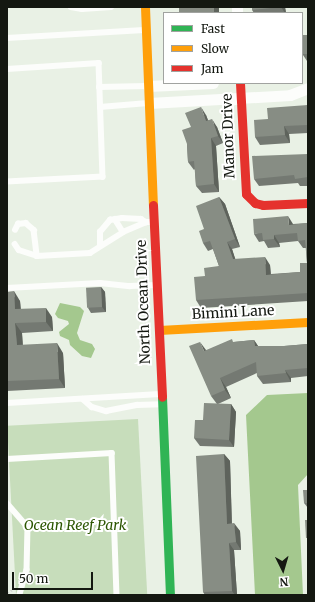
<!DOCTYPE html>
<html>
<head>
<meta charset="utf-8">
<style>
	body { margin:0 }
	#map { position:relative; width:315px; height:602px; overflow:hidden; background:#e9f1e5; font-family:Merriweather,serif }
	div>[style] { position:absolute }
	.green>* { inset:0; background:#c7ddbb; transform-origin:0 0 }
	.water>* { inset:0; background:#a4c88e }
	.path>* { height:2px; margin-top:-1px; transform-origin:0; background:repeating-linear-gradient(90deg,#d5d8d4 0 2px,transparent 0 4px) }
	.lane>* { height:5.5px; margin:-2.75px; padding:0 2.75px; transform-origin:2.75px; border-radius:2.75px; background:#fcfdfb }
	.street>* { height:11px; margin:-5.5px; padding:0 5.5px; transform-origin:5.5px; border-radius:5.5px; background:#fcfdfb }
	.fast>* { height:9px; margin:-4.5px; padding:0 4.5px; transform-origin:4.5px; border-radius:4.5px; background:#30b455 }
	.slow>* { height:9px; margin:-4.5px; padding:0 4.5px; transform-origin:4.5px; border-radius:4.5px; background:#ff9f0a }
	.jam>* { height:9px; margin:-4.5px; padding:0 4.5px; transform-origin:4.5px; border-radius:4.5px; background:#e5322d }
	.wall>* { inset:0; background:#747972 }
	.shaded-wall>* { inset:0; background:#5e635c; transform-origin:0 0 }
	.building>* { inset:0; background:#878d84; transform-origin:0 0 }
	span { translate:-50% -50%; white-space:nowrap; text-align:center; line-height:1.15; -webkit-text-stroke:4px #fff; paint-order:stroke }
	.street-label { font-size:14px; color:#141811 }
	.park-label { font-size:14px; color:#2b5500; font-style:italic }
	.frame { position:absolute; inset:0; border:8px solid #141811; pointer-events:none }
	.legend { position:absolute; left:163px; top:12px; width:140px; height:72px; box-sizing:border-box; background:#fff; border:1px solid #a1a3a0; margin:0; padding:5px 7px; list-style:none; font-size:12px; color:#141811 }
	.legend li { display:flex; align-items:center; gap:8px; height:20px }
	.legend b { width:20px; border:1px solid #a1a3a0 }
	.north { position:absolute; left:263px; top:550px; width:40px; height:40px; -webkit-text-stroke:3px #fff; paint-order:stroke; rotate:175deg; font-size:11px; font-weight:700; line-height:16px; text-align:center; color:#141811 }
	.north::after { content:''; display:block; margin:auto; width:14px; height:18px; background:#141811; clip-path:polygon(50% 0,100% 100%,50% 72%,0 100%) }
	.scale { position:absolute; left:12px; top:572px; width:81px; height:18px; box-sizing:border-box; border:2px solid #141811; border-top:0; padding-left:5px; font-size:12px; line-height:14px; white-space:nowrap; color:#141811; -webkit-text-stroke:3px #fff; paint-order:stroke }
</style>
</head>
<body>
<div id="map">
	<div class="green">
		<i style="left:138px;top:419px;width:176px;height:131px;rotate:87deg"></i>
	</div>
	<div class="water">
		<i style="clip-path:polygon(60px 303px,80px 307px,84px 311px,77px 333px,80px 340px,92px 344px,95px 349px,91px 358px,82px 356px,70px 345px,69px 340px,60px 336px,59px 332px,69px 324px,68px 321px,58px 318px,55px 314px)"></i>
		<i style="clip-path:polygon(308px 393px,308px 474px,298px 485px,303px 595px,255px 595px,246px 415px,267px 395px)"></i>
	</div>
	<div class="path">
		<i style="left:7px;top:593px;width:7px;rotate:-27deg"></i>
	</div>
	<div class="lane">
		<i style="left:71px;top:7px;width:11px;rotate:10deg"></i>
		<i style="left:82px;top:9px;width:29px;rotate:-4deg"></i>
		<i style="left:7px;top:38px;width:137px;rotate:-3.3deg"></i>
		<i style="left:7px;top:69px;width:92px;rotate:-3.7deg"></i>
		<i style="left:99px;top:63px;width:114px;rotate:88deg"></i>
		<i style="left:103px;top:177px;width:96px;rotate:177deg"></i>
		<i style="left:99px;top:87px;width:48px;rotate:-1.2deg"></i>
		<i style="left:100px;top:107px;width:48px;rotate:-4.8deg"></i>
		<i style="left:115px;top:219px;width:15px;rotate:58deg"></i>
		<i style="left:15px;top:230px;width:7px;rotate:-63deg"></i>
		<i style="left:18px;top:224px;width:8px;rotate:-7deg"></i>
		<i style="left:26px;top:223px;width:11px;rotate:41deg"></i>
		<i style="left:34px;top:230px;width:26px;rotate:83deg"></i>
		<i style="left:15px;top:244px;width:7px;rotate:56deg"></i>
		<i style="left:19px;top:250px;width:19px;rotate:18deg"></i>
		<i style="left:37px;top:256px;width:53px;rotate:-3.2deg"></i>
		<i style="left:90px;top:253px;width:39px;rotate:-32deg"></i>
		<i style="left:123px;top:232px;width:25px;rotate:-23deg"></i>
		<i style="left:146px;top:222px;width:8px"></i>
		<i style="left:100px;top:245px;width:13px;rotate:-90deg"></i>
		<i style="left:100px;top:232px;width:16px;rotate:-50deg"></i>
		<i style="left:110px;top:220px;width:12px;rotate:-9deg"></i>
		<i style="left:122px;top:218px;width:19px;rotate:3deg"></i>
		<i style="left:141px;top:219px;width:6px;rotate:31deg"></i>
		<i style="left:7px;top:288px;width:93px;rotate:-3.1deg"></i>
		<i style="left:100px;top:283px;width:30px;rotate:6deg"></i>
		<i style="left:130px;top:286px;width:26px;rotate:-2deg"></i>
		<i style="left:83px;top:399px;width:12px;rotate:42deg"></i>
		<i style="left:92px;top:407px;width:15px;rotate:16deg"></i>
		<i style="left:106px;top:411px;width:32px;rotate:-11deg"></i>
		<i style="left:137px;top:405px;width:24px;rotate:-2deg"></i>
		<i style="left:7px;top:403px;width:153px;rotate:-3.4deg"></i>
		<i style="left:7px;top:459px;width:105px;rotate:-3.3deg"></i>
		<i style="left:112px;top:453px;width:142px;rotate:88deg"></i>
		<i style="left:7px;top:503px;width:32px;rotate:49deg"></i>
		<i style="left:28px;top:527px;width:43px;rotate:91.3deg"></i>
		<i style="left:27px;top:570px;width:26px;rotate:106deg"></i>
	</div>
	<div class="street">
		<i style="left:237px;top:7px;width:6px;rotate:90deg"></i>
		<i style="left:148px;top:86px;width:65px;rotate:-2.6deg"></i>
		<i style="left:149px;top:103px;width:141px;rotate:-3.2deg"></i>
		<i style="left:290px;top:95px;width:19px;rotate:-21deg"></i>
	</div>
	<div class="fast">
		<i style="left:162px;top:397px;width:198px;rotate:87.7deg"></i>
	</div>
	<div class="slow">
		<i style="left:145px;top:7px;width:198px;rotate:87.7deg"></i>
		<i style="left:159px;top:330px;width:149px;rotate:-3.1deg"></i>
	</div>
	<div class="jam">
		<i style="left:240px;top:83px;width:111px;rotate:86.9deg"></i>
		<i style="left:246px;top:194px;width:13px;rotate:45deg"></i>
		<i style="left:255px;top:203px;width:8px;rotate:14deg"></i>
		<i style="left:263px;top:205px;width:45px;rotate:-2.5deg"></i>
		<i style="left:153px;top:205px;width:192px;rotate:87.3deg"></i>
	</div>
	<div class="wall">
		<i style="clip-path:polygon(252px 7px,285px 7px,286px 13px,254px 13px,252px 10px)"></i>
		<i style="clip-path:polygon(302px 35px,308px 35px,308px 61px,307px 61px,303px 55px,302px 55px)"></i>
		<i style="clip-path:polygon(308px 105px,308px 133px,289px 134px,290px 143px,260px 145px,255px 137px,268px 119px)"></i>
		<i style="clip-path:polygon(206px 115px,208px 120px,217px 127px,223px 143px,216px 146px,219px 192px,202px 193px,196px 186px,195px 169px,194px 170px,188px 162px,187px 144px,191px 127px)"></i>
		<i style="clip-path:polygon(308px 154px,308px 186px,300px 186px,298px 183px,259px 186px,254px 179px)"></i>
		<i style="clip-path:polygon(219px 197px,225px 204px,240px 247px,232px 249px,235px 259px,270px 265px,271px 274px,300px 272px,307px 263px,306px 248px,303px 248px,298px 241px,279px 243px,280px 247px,268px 248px,264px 241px,259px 242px,254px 234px,293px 224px,308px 223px,308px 301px,201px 308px,196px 300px,205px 276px,219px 266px,213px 249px,208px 251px,203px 243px,204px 229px)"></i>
		<i style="clip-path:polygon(101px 287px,105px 292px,106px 312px,91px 313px,88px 308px)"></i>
		<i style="clip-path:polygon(7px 292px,20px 301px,21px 309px,52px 317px,53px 331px,22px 333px,23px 345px,63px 353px,65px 388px,7px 391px)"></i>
		<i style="clip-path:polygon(254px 340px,258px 346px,284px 346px,308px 344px,308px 376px,291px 378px,291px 382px,263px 384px,257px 376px,257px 373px,226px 387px,231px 398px,218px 404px,231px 404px,236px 412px,234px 447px,200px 446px,194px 438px,203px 420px,217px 404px,211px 396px,234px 342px)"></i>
		<i style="clip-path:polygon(224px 454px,230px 461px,232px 524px,240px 531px,241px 550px,234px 550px,237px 595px,205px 595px,203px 592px)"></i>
		<i style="clip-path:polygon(304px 503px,308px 503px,308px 508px)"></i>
	</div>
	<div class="shaded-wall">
		<i style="left:214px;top:7px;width:5px;height:6px"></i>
		<i style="clip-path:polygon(281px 7px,285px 7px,286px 13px,285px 13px)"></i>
		<i style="clip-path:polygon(201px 107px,206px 115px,211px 129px,206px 121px)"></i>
		<i style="clip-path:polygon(212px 119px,217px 127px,223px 143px,218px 136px)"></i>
		<i style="clip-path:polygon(284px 126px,289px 134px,290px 143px,285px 135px)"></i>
		<i style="clip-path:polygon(211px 138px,216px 146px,219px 192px,214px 184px)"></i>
		<i style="clip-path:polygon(219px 197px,225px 204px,240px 247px,235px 239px)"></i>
		<i style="clip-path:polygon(288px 216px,293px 224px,294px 232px,289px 225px)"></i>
		<i style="clip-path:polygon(274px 235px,279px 243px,280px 247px,274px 239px)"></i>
		<i style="clip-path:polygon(227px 242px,232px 249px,238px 267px,233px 259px)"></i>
		<i style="clip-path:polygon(265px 257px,270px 265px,271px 282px,266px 275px)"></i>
		<i style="clip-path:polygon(101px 287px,105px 292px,106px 312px,102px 307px)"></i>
		<i style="clip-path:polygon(14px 291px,20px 301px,21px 319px,15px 309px)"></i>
		<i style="clip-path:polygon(46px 308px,52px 317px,53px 331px,46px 322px)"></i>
		<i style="clip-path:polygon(15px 323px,22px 333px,23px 355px,17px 345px)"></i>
		<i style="clip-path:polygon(254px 340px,260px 349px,255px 346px)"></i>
		<i style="clip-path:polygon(200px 342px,206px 350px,210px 360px,204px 351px)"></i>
		<i style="clip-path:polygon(57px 343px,63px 353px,65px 388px,59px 379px)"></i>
		<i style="clip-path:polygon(285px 370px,291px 378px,291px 382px,286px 373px)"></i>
		<i style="clip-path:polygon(220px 378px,226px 387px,231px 398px,225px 390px)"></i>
		<i style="clip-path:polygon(231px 404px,236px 412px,234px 447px,229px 440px)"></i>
		<i style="clip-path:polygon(224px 454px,230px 461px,232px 532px,227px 524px)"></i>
		<i style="clip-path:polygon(234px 523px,240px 531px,241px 550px,236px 542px)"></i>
		<i style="clip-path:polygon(229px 543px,234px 550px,237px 595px,235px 595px,232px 591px)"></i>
	</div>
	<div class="building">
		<i style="left:179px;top:7px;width:35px;height:6px"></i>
		<i style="clip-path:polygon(252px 7px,281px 7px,252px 10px)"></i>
		<i style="left:302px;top:35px;width:6px;height:19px"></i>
		<i style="clip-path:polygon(308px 105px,308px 125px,284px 126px,285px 135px,255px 137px,254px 120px,268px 119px,267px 108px)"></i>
		<i style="clip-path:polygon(201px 107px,206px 121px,212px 119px,218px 136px,211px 138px,214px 184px,196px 186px,194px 161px,188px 162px,187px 144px,182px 130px,191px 127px,185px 113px)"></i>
		<i style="clip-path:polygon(308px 154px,308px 177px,295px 179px,294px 175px,254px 179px,252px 156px)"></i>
		<i style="clip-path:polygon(219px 197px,235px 239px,227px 242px,233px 259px,265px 257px,266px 275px,300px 272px,300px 263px,307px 263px,305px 240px,298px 241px,297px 233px,274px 235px,274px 239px,263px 240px,262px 233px,254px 234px,253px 219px,288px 216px,289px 225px,308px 223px,308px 293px,196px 300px,194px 277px,205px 276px,204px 268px,219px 266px,210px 241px,203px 243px,199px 231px,204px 229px,196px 206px)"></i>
		<i style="left:101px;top:287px;width:20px;height:15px;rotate:87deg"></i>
		<i style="clip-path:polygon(14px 291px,15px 309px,46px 308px,46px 322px,15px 323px,17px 345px,57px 343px,59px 379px,7px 381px,7px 292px)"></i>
		<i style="clip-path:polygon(232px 339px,233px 342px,254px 340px,255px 346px,284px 346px,308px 344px,308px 368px,285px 370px,286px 373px,257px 376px,256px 362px,220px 378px,225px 390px,211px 396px,189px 346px,200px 342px,204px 351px)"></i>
		<i style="clip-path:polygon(204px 403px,231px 404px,229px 440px,194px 438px,195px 420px,203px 420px)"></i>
		<i style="clip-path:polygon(224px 454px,227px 524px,234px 523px,236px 542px,229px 543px,232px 591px,203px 592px,196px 456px)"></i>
		<i style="clip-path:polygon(303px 490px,308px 490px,308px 503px,304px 503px)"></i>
		<i style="clip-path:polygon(305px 520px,308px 520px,308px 538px,306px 538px)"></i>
	</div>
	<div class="street-label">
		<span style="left:228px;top:136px;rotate:-92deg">Manor Drive</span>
		<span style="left:143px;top:302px;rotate:-92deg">North Ocean Drive</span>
		<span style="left:233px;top:312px;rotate:-3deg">Bimini Lane</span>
	</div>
	<div class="park-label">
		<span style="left:75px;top:525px">Ocean Reef Park</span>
	</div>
	<div class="frame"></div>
	<ul class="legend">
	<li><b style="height:5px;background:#30b455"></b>Fast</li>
	<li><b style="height:5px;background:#ff9f0a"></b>Slow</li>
	<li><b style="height:5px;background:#e5322d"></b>Jam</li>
	</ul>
	<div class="north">N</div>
	<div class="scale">50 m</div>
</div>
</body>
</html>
